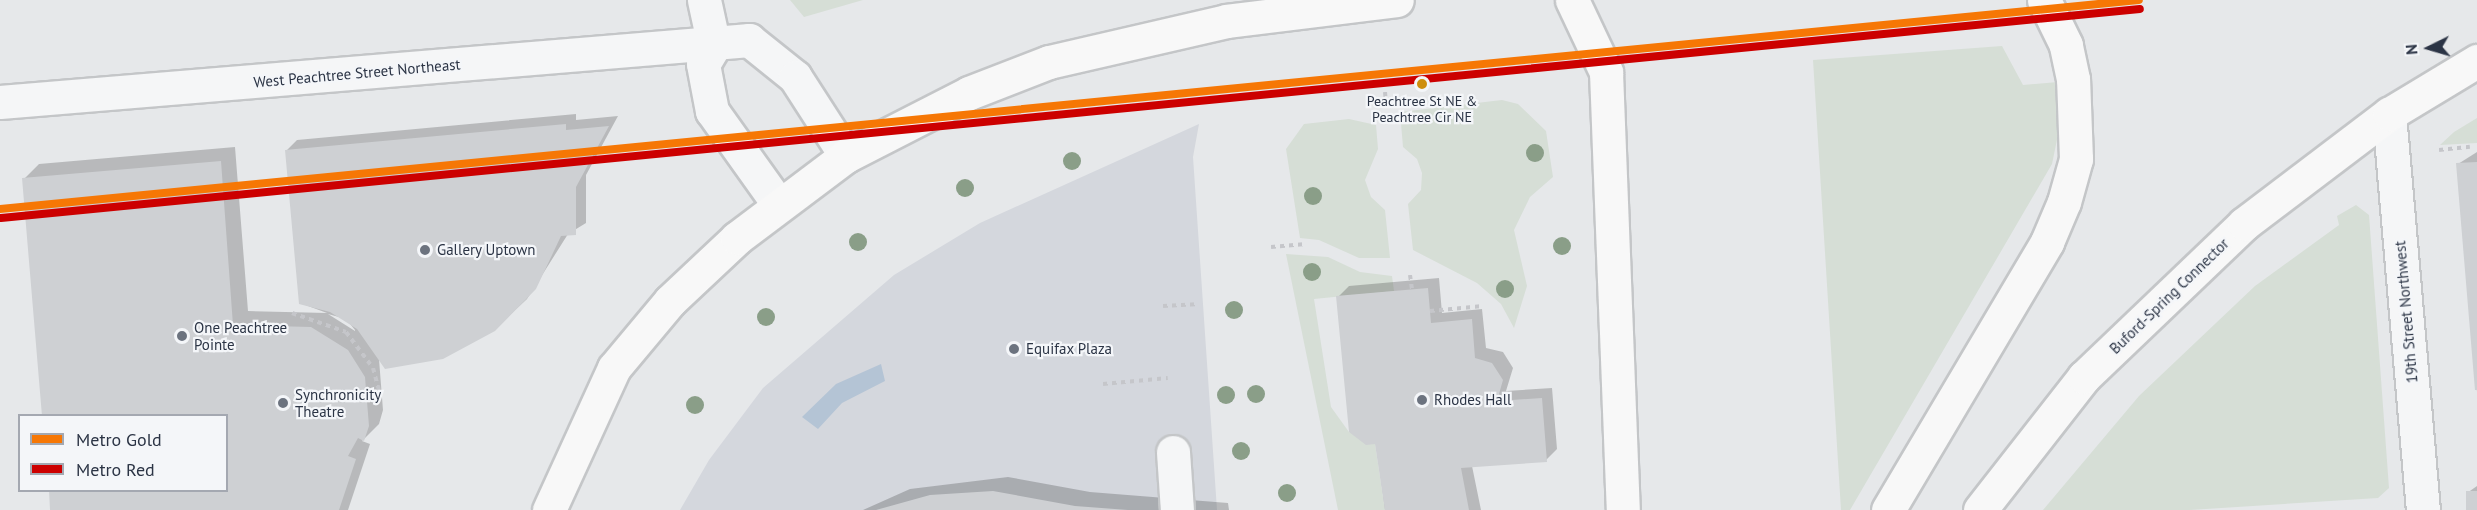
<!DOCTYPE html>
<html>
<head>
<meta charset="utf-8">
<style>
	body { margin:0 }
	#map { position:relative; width:2477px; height:510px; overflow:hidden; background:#e6e8ea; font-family:"PT Sans",sans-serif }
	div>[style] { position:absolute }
	.built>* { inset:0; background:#d4d7dd }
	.green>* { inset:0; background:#d6ded6 }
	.water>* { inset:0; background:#b4c4d5 }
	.shadow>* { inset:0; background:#0003 }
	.building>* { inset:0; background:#ced0d3; transform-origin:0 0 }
	.path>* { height:4px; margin-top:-2px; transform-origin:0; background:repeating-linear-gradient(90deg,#c5c6ca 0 4.5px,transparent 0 9px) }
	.roads { filter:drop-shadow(2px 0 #c4c6c8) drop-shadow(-2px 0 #c4c6c8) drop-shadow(0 2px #c4c6c8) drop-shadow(0 -2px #c4c6c8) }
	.minor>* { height:33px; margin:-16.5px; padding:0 16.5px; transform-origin:16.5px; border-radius:16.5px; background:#f5f6f7 }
	.major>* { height:33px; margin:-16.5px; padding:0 16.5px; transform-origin:16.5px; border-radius:16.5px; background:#f8f8f8 }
	.highway>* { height:33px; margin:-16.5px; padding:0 16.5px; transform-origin:16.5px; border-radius:16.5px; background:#f8f8f8 }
	.metro-1>* { height:8px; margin:-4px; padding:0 4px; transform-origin:4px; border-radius:4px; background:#f67705 }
	.metro-2>* { height:8px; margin:-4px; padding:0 4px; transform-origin:4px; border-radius:4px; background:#c00 }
	.trees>* { width:18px; height:18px; margin:-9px; border-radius:50%; background:#8a9e88 }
	.dots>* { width:16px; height:16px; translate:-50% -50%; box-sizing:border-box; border:3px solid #f4f6f9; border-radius:50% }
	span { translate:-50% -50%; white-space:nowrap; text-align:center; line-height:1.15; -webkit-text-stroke:4.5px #f4f6f9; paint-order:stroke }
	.bus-label { font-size:14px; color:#2b3445 }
	.street-label { font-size:15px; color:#2b3445 }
	.poi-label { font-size:15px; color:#2b3445 }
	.left { translate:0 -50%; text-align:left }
	.legend { position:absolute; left:18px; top:414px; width:210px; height:78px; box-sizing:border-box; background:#f4f6f9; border:2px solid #a4a8b1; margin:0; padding:8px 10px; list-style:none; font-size:18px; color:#2b3445 }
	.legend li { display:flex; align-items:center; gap:12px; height:30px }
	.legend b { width:30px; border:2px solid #a4a8b1 }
	.north { position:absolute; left:2399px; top:18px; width:60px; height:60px; -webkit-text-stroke:4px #f4f6f9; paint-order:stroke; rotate:265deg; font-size:16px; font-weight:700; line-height:24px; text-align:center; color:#2b3445 }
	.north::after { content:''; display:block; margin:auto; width:21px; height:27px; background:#2b3445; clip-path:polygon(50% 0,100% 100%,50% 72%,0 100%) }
</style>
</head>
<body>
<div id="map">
	<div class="built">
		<i style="clip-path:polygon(1199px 124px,1193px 157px,1217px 510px,680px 510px,709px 460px,763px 388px,894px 275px,980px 223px)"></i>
	</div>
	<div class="green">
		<i style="clip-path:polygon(790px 0,863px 0,804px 17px)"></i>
		<i style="clip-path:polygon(2002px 46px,2023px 85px,2058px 82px,2060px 125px,2052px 164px,1850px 510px,1841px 510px,1813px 60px)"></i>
		<i style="clip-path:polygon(1502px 100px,1518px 104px,1546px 131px,1553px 177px,1530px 197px,1514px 230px,1527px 286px,1514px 328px,1501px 304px,1477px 283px,1413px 250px,1408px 204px,1421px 190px,1422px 173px,1417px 159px,1403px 147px,1400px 112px)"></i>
		<i style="clip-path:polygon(2477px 118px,2477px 143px,2440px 145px,2454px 132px)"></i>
		<i style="clip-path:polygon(1349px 119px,1376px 125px,1378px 149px,1365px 180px,1371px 197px,1385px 210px,1390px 258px,1359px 258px,1319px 240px,1300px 238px,1286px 149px,1304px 124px)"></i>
		<i style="clip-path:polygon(2356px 205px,2369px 215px,2389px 488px,2378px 498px,2190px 510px,2043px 510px,2139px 396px,2255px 286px,2339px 225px,2337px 216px)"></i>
		<i style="clip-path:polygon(1286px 254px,1328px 257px,1360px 272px,1392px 276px,1394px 291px,1314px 299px,1331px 407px,1349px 432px,1375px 444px,1385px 510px,1338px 510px)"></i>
	</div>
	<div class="water">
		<i style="clip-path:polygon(881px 364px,885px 381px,842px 403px,818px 429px,802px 417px,836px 384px)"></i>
	</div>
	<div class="shadow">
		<i style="clip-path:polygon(evenodd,576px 114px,576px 120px,618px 116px,586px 175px,586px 223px,568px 234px,527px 299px,494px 330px,379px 359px,383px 410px,379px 424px,362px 441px,370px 444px,348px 510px,52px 510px,226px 490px,226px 416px,24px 179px,39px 164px,235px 147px,248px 311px,327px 313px,300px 303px,286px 151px,297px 140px,576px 114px,328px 314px,346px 319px,355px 330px,355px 331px,328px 314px)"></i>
		<i style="clip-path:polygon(2477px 152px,2477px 392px,2458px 164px)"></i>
		<i style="clip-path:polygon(1439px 278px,1442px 313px,1482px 309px,1486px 348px,1503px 352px,1513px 368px,1506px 391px,1552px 388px,1557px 449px,1546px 460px,1472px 466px,1481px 510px,1385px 510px,1376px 442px,1338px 297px,1349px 286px)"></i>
		<i style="clip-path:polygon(1008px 477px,1090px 492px,1228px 503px,1229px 510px,863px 510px,910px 489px)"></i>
		<i style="clip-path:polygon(2477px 486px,2477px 510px,2469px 510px,2467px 493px)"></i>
	</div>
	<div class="building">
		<i style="clip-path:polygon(566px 124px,566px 130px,609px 126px,576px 187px,576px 235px,561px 236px,536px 289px,495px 331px,443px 359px,385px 369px,357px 329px,330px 312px,299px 304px,285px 150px)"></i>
		<i style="clip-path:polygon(221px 161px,233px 325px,311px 327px,348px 350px,365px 377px,369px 426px,364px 441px,358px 438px,348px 456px,356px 459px,339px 510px,50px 510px,49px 490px,226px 490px,226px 416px,42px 416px,22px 178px)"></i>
		<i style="clip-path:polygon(2477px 162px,2477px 390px,2475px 390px,2456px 163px)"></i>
		<i style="clip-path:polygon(1428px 288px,1431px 323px,1472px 319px,1475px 358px,1492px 363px,1503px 380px,1497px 401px,1542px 398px,1547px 462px,1461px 468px,1469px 510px,1385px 510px,1375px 444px,1366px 445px,1349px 432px,1336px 296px)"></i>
		<i style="clip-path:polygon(993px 491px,1075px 506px,1128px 510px,876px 510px,930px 495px)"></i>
		<i style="left:2477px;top:491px;width:19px;height:11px;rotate:90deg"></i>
	</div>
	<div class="path">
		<i style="left:1385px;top:92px;width:11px;rotate:85deg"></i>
		<i style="left:2439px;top:150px;width:31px;rotate:-6deg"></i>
		<i style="left:1271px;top:247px;width:32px;rotate:-5deg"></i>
		<i style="left:1410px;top:275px;width:14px;rotate:82deg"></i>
		<i style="left:1163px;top:306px;width:33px;rotate:-3deg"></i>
		<i style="left:1430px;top:311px;width:53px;rotate:-5.4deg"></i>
		<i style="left:292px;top:313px;width:57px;rotate:19.4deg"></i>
		<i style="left:346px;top:332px;width:45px;rotate:53.1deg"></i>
		<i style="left:373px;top:368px;width:27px;rotate:75deg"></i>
		<i style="left:1103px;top:384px;width:65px;rotate:-5.3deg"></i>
	</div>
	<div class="roads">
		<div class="minor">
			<i style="left:704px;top:0;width:47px;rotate:77.7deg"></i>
			<i style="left:714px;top:46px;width:21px;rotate:121deg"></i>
			<i style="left:703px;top:64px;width:48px;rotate:79.2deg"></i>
			<i style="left:712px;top:111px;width:115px;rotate:54.5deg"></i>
			<i style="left:0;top:102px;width:752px;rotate:-4.73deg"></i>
			<i style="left:749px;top:40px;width:59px;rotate:38.8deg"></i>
			<i style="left:795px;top:77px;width:94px;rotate:57.2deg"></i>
			<i style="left:2389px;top:114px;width:397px;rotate:85.1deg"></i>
			<i style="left:1173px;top:452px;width:58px;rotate:86.1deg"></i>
		</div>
		<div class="major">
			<i style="left:1572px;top:0;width:80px;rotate:64.7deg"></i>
			<i style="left:1606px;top:72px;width:438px;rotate:87.8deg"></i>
			<i style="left:549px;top:510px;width:156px;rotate:-65.4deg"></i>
			<i style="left:614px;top:368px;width:87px;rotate:-50.1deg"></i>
			<i style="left:670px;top:301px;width:92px;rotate:-43.2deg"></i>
			<i style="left:737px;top:238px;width:136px;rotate:-37deg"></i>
			<i style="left:846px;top:156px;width:138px;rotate:-27.1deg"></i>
			<i style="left:969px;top:93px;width:86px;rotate:-21.2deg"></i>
			<i style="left:1049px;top:62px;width:182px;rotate:-13deg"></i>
			<i style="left:1226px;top:21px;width:172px;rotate:-7deg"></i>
		</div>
		<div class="highway">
			<i style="left:1888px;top:510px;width:312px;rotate:-59.3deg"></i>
			<i style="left:2047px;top:242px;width:43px;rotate:-67deg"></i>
			<i style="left:2064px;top:202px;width:45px;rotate:-74.4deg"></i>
			<i style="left:2076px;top:159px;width:80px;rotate:-92.1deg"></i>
			<i style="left:2073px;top:79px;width:35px;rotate:-102deg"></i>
			<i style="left:2066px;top:45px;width:50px;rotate:-116.1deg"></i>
			<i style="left:1980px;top:510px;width:169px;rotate:-52deg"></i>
			<i style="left:2084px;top:377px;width:221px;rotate:-43.7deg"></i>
			<i style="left:2244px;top:224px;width:182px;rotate:-37.2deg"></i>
			<i style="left:2389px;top:114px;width:103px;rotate:-31.1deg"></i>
		</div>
	</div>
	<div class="metro-1">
		<i style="left:0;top:209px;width:2149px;rotate:-5.58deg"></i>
	</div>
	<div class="metro-2">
		<i style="left:1px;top:218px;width:2149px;rotate:-5.58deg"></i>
	</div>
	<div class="trees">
		<i style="left:1535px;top:153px"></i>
		<i style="left:1072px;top:161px"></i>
		<i style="left:965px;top:188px"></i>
		<i style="left:1313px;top:196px"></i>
		<i style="left:858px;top:242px"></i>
		<i style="left:1562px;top:246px"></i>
		<i style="left:1312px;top:272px"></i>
		<i style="left:1505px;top:289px"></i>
		<i style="left:1234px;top:310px"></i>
		<i style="left:766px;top:317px"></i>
		<i style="left:1256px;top:394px"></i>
		<i style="left:1226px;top:395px"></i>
		<i style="left:695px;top:405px"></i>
		<i style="left:1241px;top:451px"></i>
		<i style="left:1287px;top:493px"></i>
	</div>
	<div class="dots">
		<i style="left:1422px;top:84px;background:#ce8f0e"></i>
		<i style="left:425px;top:250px;background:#6c737f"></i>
		<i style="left:182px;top:336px;background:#6c737f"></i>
		<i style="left:1014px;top:349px;background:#6c737f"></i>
		<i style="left:1422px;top:400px;background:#6c737f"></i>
		<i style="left:283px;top:403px;background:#6c737f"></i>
	</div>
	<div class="bus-label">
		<span style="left:1422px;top:109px">Peachtree St NE &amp;<br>Peachtree Cir NE</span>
	</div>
	<div class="street-label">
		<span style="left:357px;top:73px;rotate:-5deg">West Peachtree Street Northeast</span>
		<span style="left:2169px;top:296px;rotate:-44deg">Buford-Spring Connector</span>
		<span style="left:2406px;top:312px;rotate:-95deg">19th Street Northwest</span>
	</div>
	<div class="poi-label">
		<span class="left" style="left:437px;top:250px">Gallery Uptown</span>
		<span class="left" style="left:194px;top:336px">One Peachtree<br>Pointe</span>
		<span class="left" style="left:1026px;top:349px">Equifax Plaza</span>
		<span class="left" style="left:295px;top:403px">Synchronicity<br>Theatre</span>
		<span class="left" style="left:1434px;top:400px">Rhodes Hall</span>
	</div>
	<ul class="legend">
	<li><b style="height:8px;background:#f67705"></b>Metro Gold</li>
	<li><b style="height:8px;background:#c00"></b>Metro Red</li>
	</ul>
	<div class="north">N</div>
</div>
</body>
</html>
